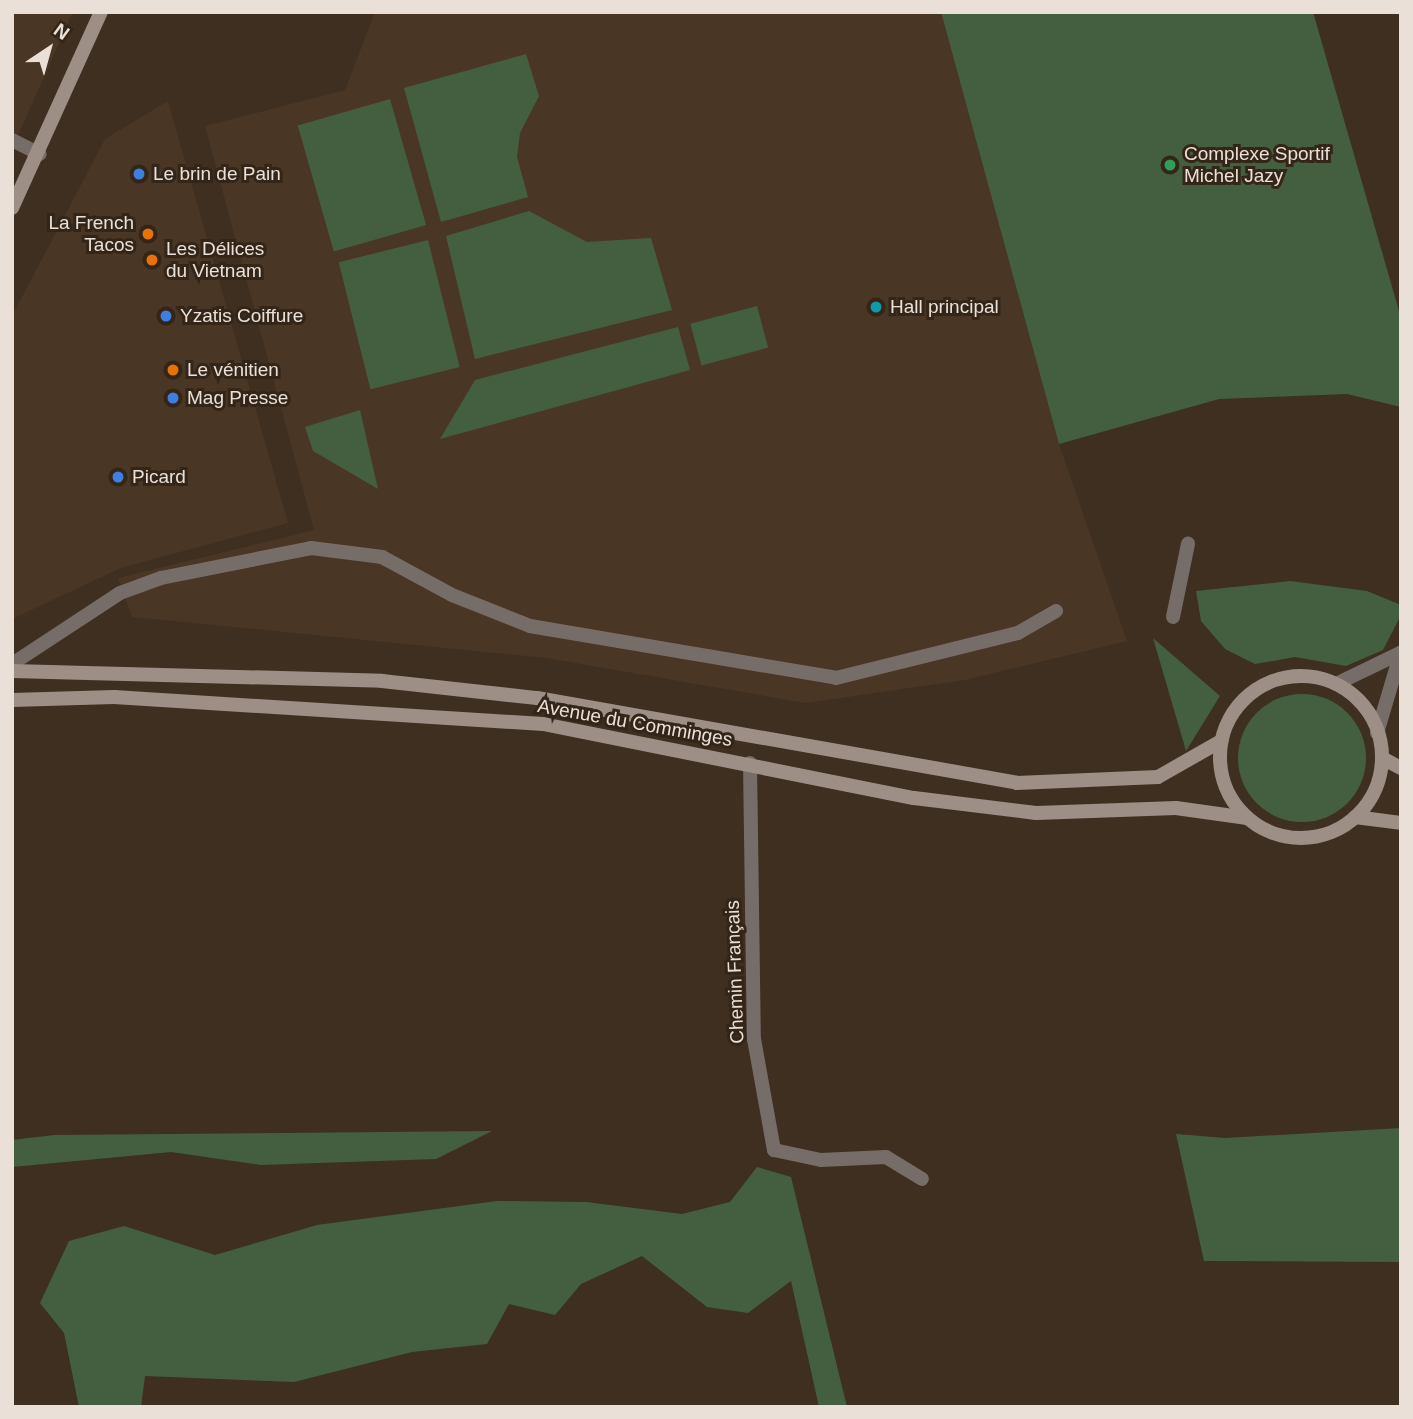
<!DOCTYPE html>
<html>
<head>
<meta charset="utf-8">
<style>
	body { margin:0 }
	#map { position:relative; width:1413px; height:1419px; overflow:hidden; background:#3e2f21; font-family:Arial,sans-serif }
	div>[style] { position:absolute }
	.built>* { inset:0; background:#4a3624 }
	.green>* { inset:0; background:#445f3f; transform-origin:0 0 }
	.round { border-radius:50% }
	.service>* { height:14px; margin:-7px; padding:0 7px; transform-origin:7px; border-radius:7px; background:#776d68 }
	.minor>* { height:14px; margin:-7px; padding:0 7px; transform-origin:7px; border-radius:7px; background:#776d68 }
	.secondary>* { height:14px; margin:-7px; padding:0 7px; transform-origin:7px; border-radius:7px; background:#9d8f86 }
	.secondary>.ring { margin:-7px; padding:0; box-sizing:content-box; background:none; border:14px solid #9d8f86; border-radius:50% }
	.dots>* { width:19px; height:19px; translate:-50% -50%; box-sizing:border-box; border:4px solid #332517; border-radius:50% }
	span { translate:-50% -50%; white-space:nowrap; text-align:center; line-height:1.15; -webkit-text-stroke:6px #332517; paint-order:stroke }
	.poi-label { font-size:19px; color:#eae0d8 }
	.left { translate:0 -50%; text-align:left }
	.right { translate:-100% -50%; text-align:right }
	.street-label { font-size:19px; color:#eae0d8 }
	.frame { position:absolute; inset:0; border:14px solid #eae0d8; pointer-events:none }
	.north { position:absolute; left:14px; top:14px; width:70px; height:70px; -webkit-text-stroke:5px #332517; paint-order:stroke; rotate:36deg; font-size:19px; font-weight:700; line-height:28px; text-align:center; color:#eae0d8 }
	.north::after { content:''; display:block; margin:auto; width:24px; height:32px; background:#eae0d8; clip-path:polygon(50% 0,100% 100%,50% 72%,0 100%) }
</style>
</head>
<body>
<div id="map">
	<div class="built">
		<i style="clip-path:polygon(12px 12px,73px 12px,12px 149px)"></i>
		<i style="clip-path:polygon(375px 12px,941px 12px,1059px 444px,1127px 641px,965px 680px,806px 703px,546px 658px,132px 617px,118px 578px,314px 530px,205px 126px,345px 90px)"></i>
		<i style="clip-path:polygon(168px 101px,288px 523px,121px 568px,12px 619px,12px 316px,105px 139px)"></i>
	</div>
	<div class="green">
		<i style="clip-path:polygon(941px 12px,1313px 12px,1401px 318px,1401px 407px,1347px 394px,1219px 399px,1059px 444px)"></i>
		<i style="clip-path:polygon(526px 54px,539px 96px,520px 133px,517px 157px,528px 197px,441px 222px,404px 88px)"></i>
		<i style="left:390px;top:99px;width:131px;height:96px;rotate:74deg"></i>
		<i style="clip-path:polygon(529px 211px,587px 242px,651px 238px,672px 310px,475px 359px,446px 236px)"></i>
		<i style="left:428px;top:240px;width:131px;height:92px;rotate:76deg"></i>
		<i style="left:757px;top:306px;width:43px;height:69px;rotate:75deg"></i>
		<i style="clip-path:polygon(678px 327px,690px 370px,440px 439px,475px 380px)"></i>
		<i style="clip-path:polygon(360px 410px,378px 489px,313px 451px,305px 427px)"></i>
		<i style="clip-path:polygon(1290px 581px,1367px 591px,1401px 605px,1401px 615px,1383px 650px,1346px 666px,1295px 657px,1255px 664px,1225px 649px,1201px 621px,1196px 591px)"></i>
		<i style="clip-path:polygon(1153px 638px,1220px 696px,1186px 751px)"></i>
		<i class="round" style="left:1238px;top:694px;width:128px;height:128px"></i>
		<i style="clip-path:polygon(1401px 1128px,1401px 1262px,1204px 1261px,1176px 1134px,1225px 1138px)"></i>
		<i style="clip-path:polygon(492px 1131px,436px 1159px,261px 1165px,171px 1152px,12px 1167px,12px 1140px,54px 1135px)"></i>
		<i style="clip-path:polygon(757px 1167px,791px 1177px,847px 1407px,819px 1407px,791px 1281px,748px 1313px,707px 1307px,642px 1256px,581px 1284px,555px 1315px,509px 1304px,487px 1344px,412px 1352px,294px 1382px,145px 1376px,141px 1407px,79px 1407px,64px 1333px,40px 1303px,69px 1241px,124px 1226px,215px 1255px,317px 1225px,497px 1201px,586px 1202px,682px 1214px,730px 1202px)"></i>
	</div>
	<div class="service">
		<i style="left:12px;top:140px;width:31px;rotate:27deg"></i>
		<i style="left:1173px;top:617px;width:75px;rotate:-78.4deg"></i>
		<i style="left:12px;top:664px;width:129px;rotate:-33.3deg"></i>
		<i style="left:120px;top:593px;width:44px;rotate:-20.1deg"></i>
		<i style="left:161px;top:578px;width:153px;rotate:-11.3deg"></i>
		<i style="left:311px;top:548px;width:72px;rotate:7.2deg"></i>
		<i style="left:382px;top:557px;width:80px;rotate:28.5deg"></i>
		<i style="left:452px;top:595px;width:84px;rotate:21.7deg"></i>
		<i style="left:530px;top:626px;width:310px;rotate:9.6deg"></i>
		<i style="left:836px;top:678px;width:187px;rotate:-13.9deg"></i>
		<i style="left:1018px;top:633px;width:44px;rotate:-30.1deg"></i>
	</div>
	<div class="minor">
		<i style="left:1336px;top:684px;width:71px;rotate:-25.8deg"></i>
		<i style="left:1377px;top:733px;width:84px;rotate:-73.5deg"></i>
		<i style="left:750px;top:763px;width:276px;rotate:89.2deg"></i>
		<i style="left:754px;top:1039px;width:113px;rotate:79.8deg"></i>
		<i style="left:774px;top:1150px;width:48px;rotate:12deg"></i>
		<i style="left:821px;top:1160px;width:65px;rotate:-2.6deg"></i>
		<i style="left:886px;top:1157px;width:42px;rotate:31.4deg"></i>
	</div>
	<div class="secondary">
		<i style="left:12px;top:208px;width:215px;rotate:-65.6deg"></i>
		<i style="left:12px;top:671px;width:370px;rotate:1.5deg"></i>
		<i style="left:382px;top:681px;width:156px;rotate:6.3deg"></i>
		<i style="left:537px;top:698px;width:487px;rotate:10deg"></i>
		<i style="left:1017px;top:783px;width:141px;rotate:-2.4deg"></i>
		<i style="left:1158px;top:777px;width:73px;rotate:-29.7deg"></i>
		<i class="ring" style="left:1220px;top:676px;width:148px;height:148px"></i>
		<i style="left:12px;top:700px;width:102px;rotate:-1.7deg"></i>
		<i style="left:114px;top:697px;width:430px;rotate:3.6deg"></i>
		<i style="left:543px;top:724px;width:378px;rotate:11.3deg"></i>
		<i style="left:914px;top:798px;width:123px;rotate:7deg"></i>
		<i style="left:1036px;top:813px;width:140px;rotate:-2deg"></i>
		<i style="left:1176px;top:808px;width:72px;rotate:8deg"></i>
		<i style="left:1382px;top:758px;width:21px;rotate:28deg"></i>
		<i style="left:1355px;top:817px;width:46px;rotate:7.4deg"></i>
	</div>
	<div class="dots">
		<i style="left:1170px;top:165px;background:#2e9e5b"></i>
		<i style="left:139px;top:174px;background:#3f7fe0"></i>
		<i style="left:148px;top:234px;background:#e8710a"></i>
		<i style="left:152px;top:260px;background:#e8710a"></i>
		<i style="left:876px;top:307px;background:#0f9aa8"></i>
		<i style="left:166px;top:316px;background:#3f7fe0"></i>
		<i style="left:173px;top:370px;background:#e8710a"></i>
		<i style="left:173px;top:398px;background:#3f7fe0"></i>
		<i style="left:118px;top:477px;background:#3f7fe0"></i>
	</div>
	<div class="poi-label">
		<span class="left" style="left:1184px;top:165px">Complexe Sportif<br>Michel Jazy</span>
		<span class="left" style="left:153px;top:174px">Le brin de Pain</span>
		<span class="right" style="left:134px;top:234px">La French<br>Tacos</span>
		<span class="left" style="left:166px;top:260px">Les Délices<br>du Vietnam</span>
		<span class="left" style="left:890px;top:307px">Hall principal</span>
		<span class="left" style="left:180px;top:316px">Yzatis Coiffure</span>
		<span class="left" style="left:187px;top:370px">Le vénitien</span>
		<span class="left" style="left:187px;top:398px">Mag Presse</span>
		<span class="left" style="left:132px;top:477px">Picard</span>
	</div>
	<div class="street-label">
		<span style="left:635px;top:723px;rotate:10deg">Avenue du Comminges</span>
		<span style="left:735px;top:972px;rotate:-92deg">Chemin Français</span>
	</div>
	<div class="frame"></div>
	<div class="north">N</div>
</div>
</body>
</html>
